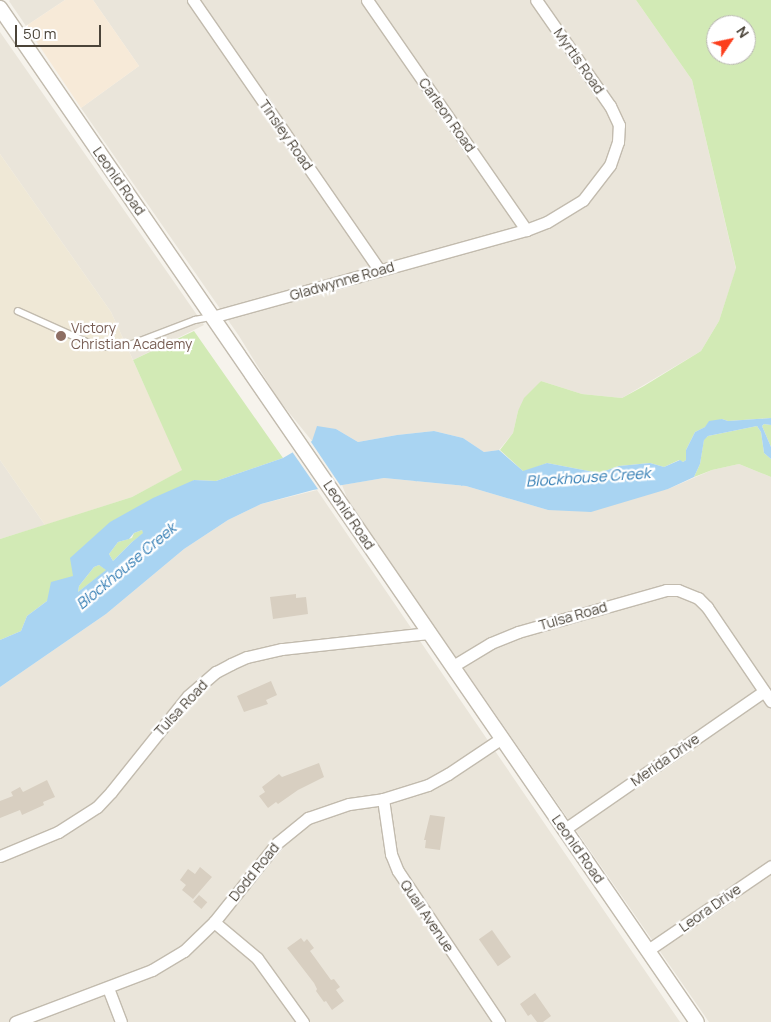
<!DOCTYPE html>
<html>
<head>
<meta charset="utf-8">
<style>
	body { margin:0 }
	#map { position:relative; width:771px; height:1022px; overflow:hidden; background:#f6f3ec; font-family:Manrope,sans-serif }
	div>[style] { position:absolute }
	.residential>* { inset:0; background:#eae5da }
	.commercial>* { inset:0; background:#f7ead8 }
	.education>* { inset:0; background:#efe8d6 }
	.green>* { inset:0; background:#d2eab5 }
	.water>* { inset:0; background:#a9d4f2 }
	.pier>* { inset:0; background:#f6f3ec }
	.building>* { inset:0; background:#d8cfc1; transform-origin:0 0 }
	.roads { filter:drop-shadow(1px 0 #c2bbae) drop-shadow(-1px 0 #c2bbae) drop-shadow(0 1px #c2bbae) drop-shadow(0 -1px #c2bbae) }
	.service>* { height:5.5px; margin:-2.75px; padding:0 2.75px; transform-origin:2.75px; border-radius:2.75px; background:#fff }
	.minor>* { height:11px; margin:-5.5px; padding:0 5.5px; transform-origin:5.5px; border-radius:5.5px; background:#fff }
	.tertiary>* { height:14px; margin:-7px; padding:0 7px; transform-origin:7px; border-radius:7px; background:#fff }
	.dots>* { width:14px; height:14px; translate:-50% -50%; box-sizing:border-box; border:2px solid #fff; border-radius:50% }
	span { translate:-50% -50%; white-space:nowrap; text-align:center; line-height:1.15; -webkit-text-stroke:4.5px #fff; paint-order:stroke }
	.street-label { font-size:14px; color:#4b4439 }
	.education-label { font-size:14px; color:#785e54 }
	.left { translate:0 -50%; text-align:left }
	.water-label { font-size:15px; color:#2e7ab2; font-style:italic }
	.north { position:absolute; left:706px; top:15px; width:50px; height:50px; box-sizing:border-box; background:#fff; border:1px solid #b7b4b0; border-radius:50%; rotate:56deg; font-size:14px; font-weight:700; line-height:20px; text-align:center; color:#4b4439 }
	.north::after { content:''; display:block; margin:auto; width:18px; height:22px; background:#fc3f1d; clip-path:polygon(50% 0,100% 100%,50% 72%,0 100%) }
	.scale { position:absolute; left:15px; top:25px; width:86px; height:22px; box-sizing:border-box; border:2px solid #4b4439; border-top:0; padding-left:6px; font-size:15px; line-height:18px; white-space:nowrap; color:#4b4439; -webkit-text-stroke:4px #fff; paint-order:stroke }
</style>
</head>
<body>
<div id="map">
	<div class="residential">
		<i style="clip-path:polygon(10px 0,65px 0,26px 26px,9px 1px)"></i>
		<i style="clip-path:polygon(93px 0,636px 0,692px 80px,736px 269px,719px 321px,701px 351px,622px 398px,582px 394px,541px 381px,518px 411px,513px 433px,499px 450px,484px 452px,463px 438px,434px 431px,397px 435px,358px 442px,336px 429px,312px 441px,278px 399px,239px 336px,81px 108px,139px 66px)"></i>
		<i style="clip-path:polygon(0 32px,204px 325px,133px 360px,111px 312px,0 154px)"></i>
		<i style="clip-path:polygon(0 460px,45px 525px,0 539px)"></i>
		<i style="clip-path:polygon(739px 464px,771px 477px,771px 1022px,709px 1022px,349px 503px,342px 485px,384px 478px,466px 486px,548px 510px,668px 489px,712px 470px)"></i>
		<i style="clip-path:polygon(317px 490px,680px 1022px,0 1022px,0 687px,106px 614px,184px 549px,228px 520px,261px 504px)"></i>
	</div>
	<div class="commercial">
		<i style="clip-path:polygon(65px 0,93px 0,139px 66px,81px 108px,26px 26px)"></i>
	</div>
	<div class="education">
		<i style="clip-path:polygon(0 154px,111px 312px,183px 470px,132px 497px,45px 525px,0 460px)"></i>
	</div>
	<div class="green">
		<i style="clip-path:polygon(evenodd,636px 0,771px 0,771px 418px,728px 421px,722px 419px,695px 432px,686px 450px,686px 460px,683px 462px,679px 460px,664px 467px,650px 463px,619px 466px,599px 473px,547px 463px,524px 472px,500px 450px,513px 433px,518px 411px,524px 398px,541px 381px,582px 394px,622px 398px,644px 386px,701px 351px,719px 321px,736px 268px,692px 80px,636px 0,716px 25px,746px 25px,746px 55px,716px 55px,716px 25px)"></i>
		<i style="clip-path:polygon(194px 331px,283px 458px,216px 481px,194px 480px,73px 576px,47px 601px,27px 616px,21px 631px,0 640px,0 539px,132px 497px,182px 470px,133px 360px)"></i>
		<i style="clip-path:polygon(764px 424px,771px 425px,771px 447px,762px 426px)"></i>
		<i style="clip-path:polygon(757px 426px,761px 432px,764px 453px,771px 459px,771px 477px,739px 464px,712px 470px,694px 477px,700px 464px,704px 439px,708px 436px)"></i>
		<i style="clip-path:polygon(142px 530px,144px 533px,132px 542px,113px 561px,109px 554px,118px 542px,132px 538px,134px 533px)"></i>
		<i style="clip-path:polygon(99px 565px,107px 570px,78px 592px,79px 586px,94px 567px)"></i>
	</div>
	<div class="water">
		<i style="clip-path:polygon(evenodd,771px 418px,771px 425px,764px 424px,762px 426px,771px 447px,771px 459px,764px 453px,761px 432px,757px 426px,708px 436px,704px 440px,700px 464px,694px 477px,668px 489px,591px 512px,548px 510px,466px 486px,384px 478px,313px 490px,261px 504px,228px 520px,184px 549px,106px 614px,0 687px,0 640px,21px 631px,27px 616px,47px 601px,51px 582px,73px 576px,70px 558px,110px 522px,153px 498px,194px 480px,216px 481px,283px 458px,312px 441px,317px 426px,336px 429px,358px 442px,397px 435px,434px 431px,463px 438px,484px 452px,499px 450px,523px 471px,547px 463px,599px 473px,619px 466px,650px 463px,664px 467px,680px 460px,683px 462px,686px 460px,686px 450px,695px 432px,705px 427px,709px 421px,722px 419px,728px 421px,771px 418px,142px 530px,143px 533px,132px 542px,113px 561px,109px 554px,118px 542px,129px 539px,134px 533px,142px 530px,771px 418px,99px 565px,106px 570px,78px 592px,79px 586px,94px 567px,99px 565px)"></i>
	</div>
	<div class="pier">
		<i style="clip-path:polygon(309px 439px,342px 488px,320px 492px,291px 450px)"></i>
	</div>
	<div class="building">
		<i style="clip-path:polygon(296px 594px,296px 598px,306px 597px,308px 614px,273px 619px,270px 597px)"></i>
		<i style="clip-path:polygon(271px 681px,277px 695px,266px 700px,268px 704px,244px 712px,237px 696px)"></i>
		<i style="clip-path:polygon(319px 763px,324px 777px,298px 790px,278px 804px,276px 802px,268px 808px,259px 796px,265px 792px,262px 787px,279px 774px,282px 777px)"></i>
		<i style="clip-path:polygon(47px 780px,55px 797px,43px 802px,44px 805px,22px 815px,20px 810px,0 818px,0 801px,13px 796px,11px 792px,20px 787px,23px 792px)"></i>
		<i style="clip-path:polygon(430px 815px,445px 817px,440px 850px,425px 848px,426px 840px,424px 840px)"></i>
		<i style="clip-path:polygon(200px 867px,212px 877px,193px 899px,182px 890px,186px 885px,180px 880px,188px 869px,195px 874px)"></i>
		<i style="left:199px;top:895px;width:11px;height:9px;rotate:41deg"></i>
		<i style="left:492px;top:930px;width:33px;height:16px;rotate:55deg"></i>
		<i style="clip-path:polygon(301px 938px,304px 942px,307px 939px,314px 948px,310px 951px,331px 980px,334px 979px,340px 987px,336px 990px,344px 1001px,332px 1010px,326px 1001px,324px 1002px,316px 991px,317px 989px,314px 983px,287px 948px)"></i>
		<i style="clip-path:polygon(535px 993px,551px 1016px,543px 1022px,537px 1022px,531px 1014px,528px 1016px,520px 1004px)"></i>
	</div>
	<div class="roads">
		<div class="service">
			<i style="left:18px;top:311px;width:80px;rotate:24.3deg"></i>
			<i style="left:91px;top:344px;width:14px;rotate:12deg"></i>
			<i style="left:105px;top:347px;width:22px;rotate:-3deg"></i>
			<i style="left:127px;top:346px;width:73px;rotate:-20.9deg"></i>
			<i style="left:195px;top:320px;width:16px;rotate:-11deg"></i>
		</div>
		<div class="minor">
			<i style="left:193px;top:0;width:328px;rotate:55.4deg"></i>
			<i style="left:367px;top:0;width:280px;rotate:55.3deg"></i>
			<i style="left:212px;top:317px;width:326px;rotate:-15.5deg"></i>
			<i style="left:526px;top:230px;width:22px;rotate:-21deg"></i>
			<i style="left:547px;top:222px;width:42px;rotate:-31.4deg"></i>
			<i style="left:583px;top:200px;width:44px;rotate:-52.4deg"></i>
			<i style="left:610px;top:165px;width:24px;rotate:-71deg"></i>
			<i style="left:618px;top:142px;width:17px;rotate:-87deg"></i>
			<i style="left:619px;top:125px;width:21px;rotate:-115deg"></i>
			<i style="left:610px;top:106px;width:129px;rotate:-124.9deg"></i>
			<i style="left:453px;top:666px;width:44px;rotate:-31.2deg"></i>
			<i style="left:491px;top:643px;width:29px;rotate:-22deg"></i>
			<i style="left:518px;top:632px;width:154px;rotate:-15.8deg"></i>
			<i style="left:666px;top:590px;width:12px"></i>
			<i style="left:678px;top:590px;width:22px;rotate:22deg"></i>
			<i style="left:698px;top:598px;width:13px;rotate:45deg"></i>
			<i style="left:707px;top:607px;width:114px;rotate:55.8deg"></i>
			<i style="left:383px;top:799px;width:56px;rotate:81.7deg"></i>
			<i style="left:391px;top:854px;width:18px;rotate:68deg"></i>
			<i style="left:398px;top:871px;width:182px;rotate:56.2deg"></i>
			<i style="left:565px;top:829px;width:242px;rotate:-34.7deg"></i>
			<i style="left:0;top:856px;width:63px;rotate:-22.5deg"></i>
			<i style="left:58px;top:832px;width:46px;rotate:-32.7deg"></i>
			<i style="left:97px;top:807px;width:21px;rotate:-47deg"></i>
			<i style="left:111px;top:792px;width:123px;rotate:-51.3deg"></i>
			<i style="left:188px;top:696px;width:37px;rotate:-41deg"></i>
			<i style="left:216px;top:672px;width:17px;rotate:-28deg"></i>
			<i style="left:231px;top:664px;width:17px;rotate:-24deg"></i>
			<i style="left:247px;top:657px;width:36px;rotate:-13deg"></i>
			<i style="left:282px;top:649px;width:149px;rotate:-6.2deg"></i>
			<i style="left:214px;top:922px;width:56px;rotate:39.9deg"></i>
			<i style="left:257px;top:958px;width:79px;rotate:54.3deg"></i>
			<i style="left:648px;top:950px;width:149px;rotate:-34.3deg"></i>
			<i style="left:108px;top:988px;width:36px;rotate:69deg"></i>
			<i style="left:15px;top:1022px;width:147px;rotate:-20.8deg"></i>
			<i style="left:152px;top:970px;width:37px;rotate:-31deg"></i>
			<i style="left:184px;top:951px;width:42px;rotate:-44deg"></i>
			<i style="left:214px;top:922px;width:101px;rotate:-51.4deg"></i>
			<i style="left:277px;top:843px;width:40px;rotate:-39deg"></i>
			<i style="left:308px;top:818px;width:43px;rotate:-18.9deg"></i>
			<i style="left:349px;top:804px;width:34px;rotate:-8deg"></i>
			<i style="left:383px;top:799px;width:47px;rotate:-17.3deg"></i>
			<i style="left:428px;top:785px;width:23px;rotate:-29deg"></i>
			<i style="left:448px;top:774px;width:65px;rotate:-33.7deg"></i>
		</div>
		<div class="tertiary">
			<i style="left:0;top:8px;width:1230px;rotate:55.5deg"></i>
		</div>
	</div>
	<div class="dots">
		<i style="left:61px;top:336px;background:#8d6e63"></i>
	</div>
	<div class="street-label">
		<span style="left:579px;top:61px;rotate:55deg">Myrtis Road</span>
		<span style="left:447px;top:115px;rotate:55deg">Carleon Road</span>
		<span style="left:286px;top:135px;rotate:55deg">Tinsley Road</span>
		<span style="left:119px;top:181px;rotate:55deg">Leonid Road</span>
		<span style="left:342px;top:281px;rotate:-16deg">Gladwynne Road</span>
		<span style="left:349px;top:515px;rotate:56deg">Leonid Road</span>
		<span style="left:573px;top:616px;rotate:-16deg">Tulsa Road</span>
		<span style="left:181px;top:708px;rotate:-47deg">Tulsa Road</span>
		<span style="left:665px;top:760px;rotate:-35deg">Merida Drive</span>
		<span style="left:578px;top:849px;rotate:55deg">Leonid Road</span>
		<span style="left:254px;top:872px;rotate:-51deg">Dodd Road</span>
		<span style="left:710px;top:908px;rotate:-35deg">Leora Drive</span>
		<span style="left:427px;top:916px;rotate:56deg">Quail Avenue</span>
	</div>
	<div class="education-label">
		<span class="left" style="left:71px;top:336px">Victory<br>Christian Academy</span>
	</div>
	<div class="water-label">
		<span style="left:588px;top:477px;rotate:-4deg">Blockhouse Creek</span>
		<span style="left:126px;top:566px;rotate:-40deg">Blockhouse Creek</span>
	</div>
	<div class="north">N</div>
	<div class="scale">50 m</div>
</div>
</body>
</html>
